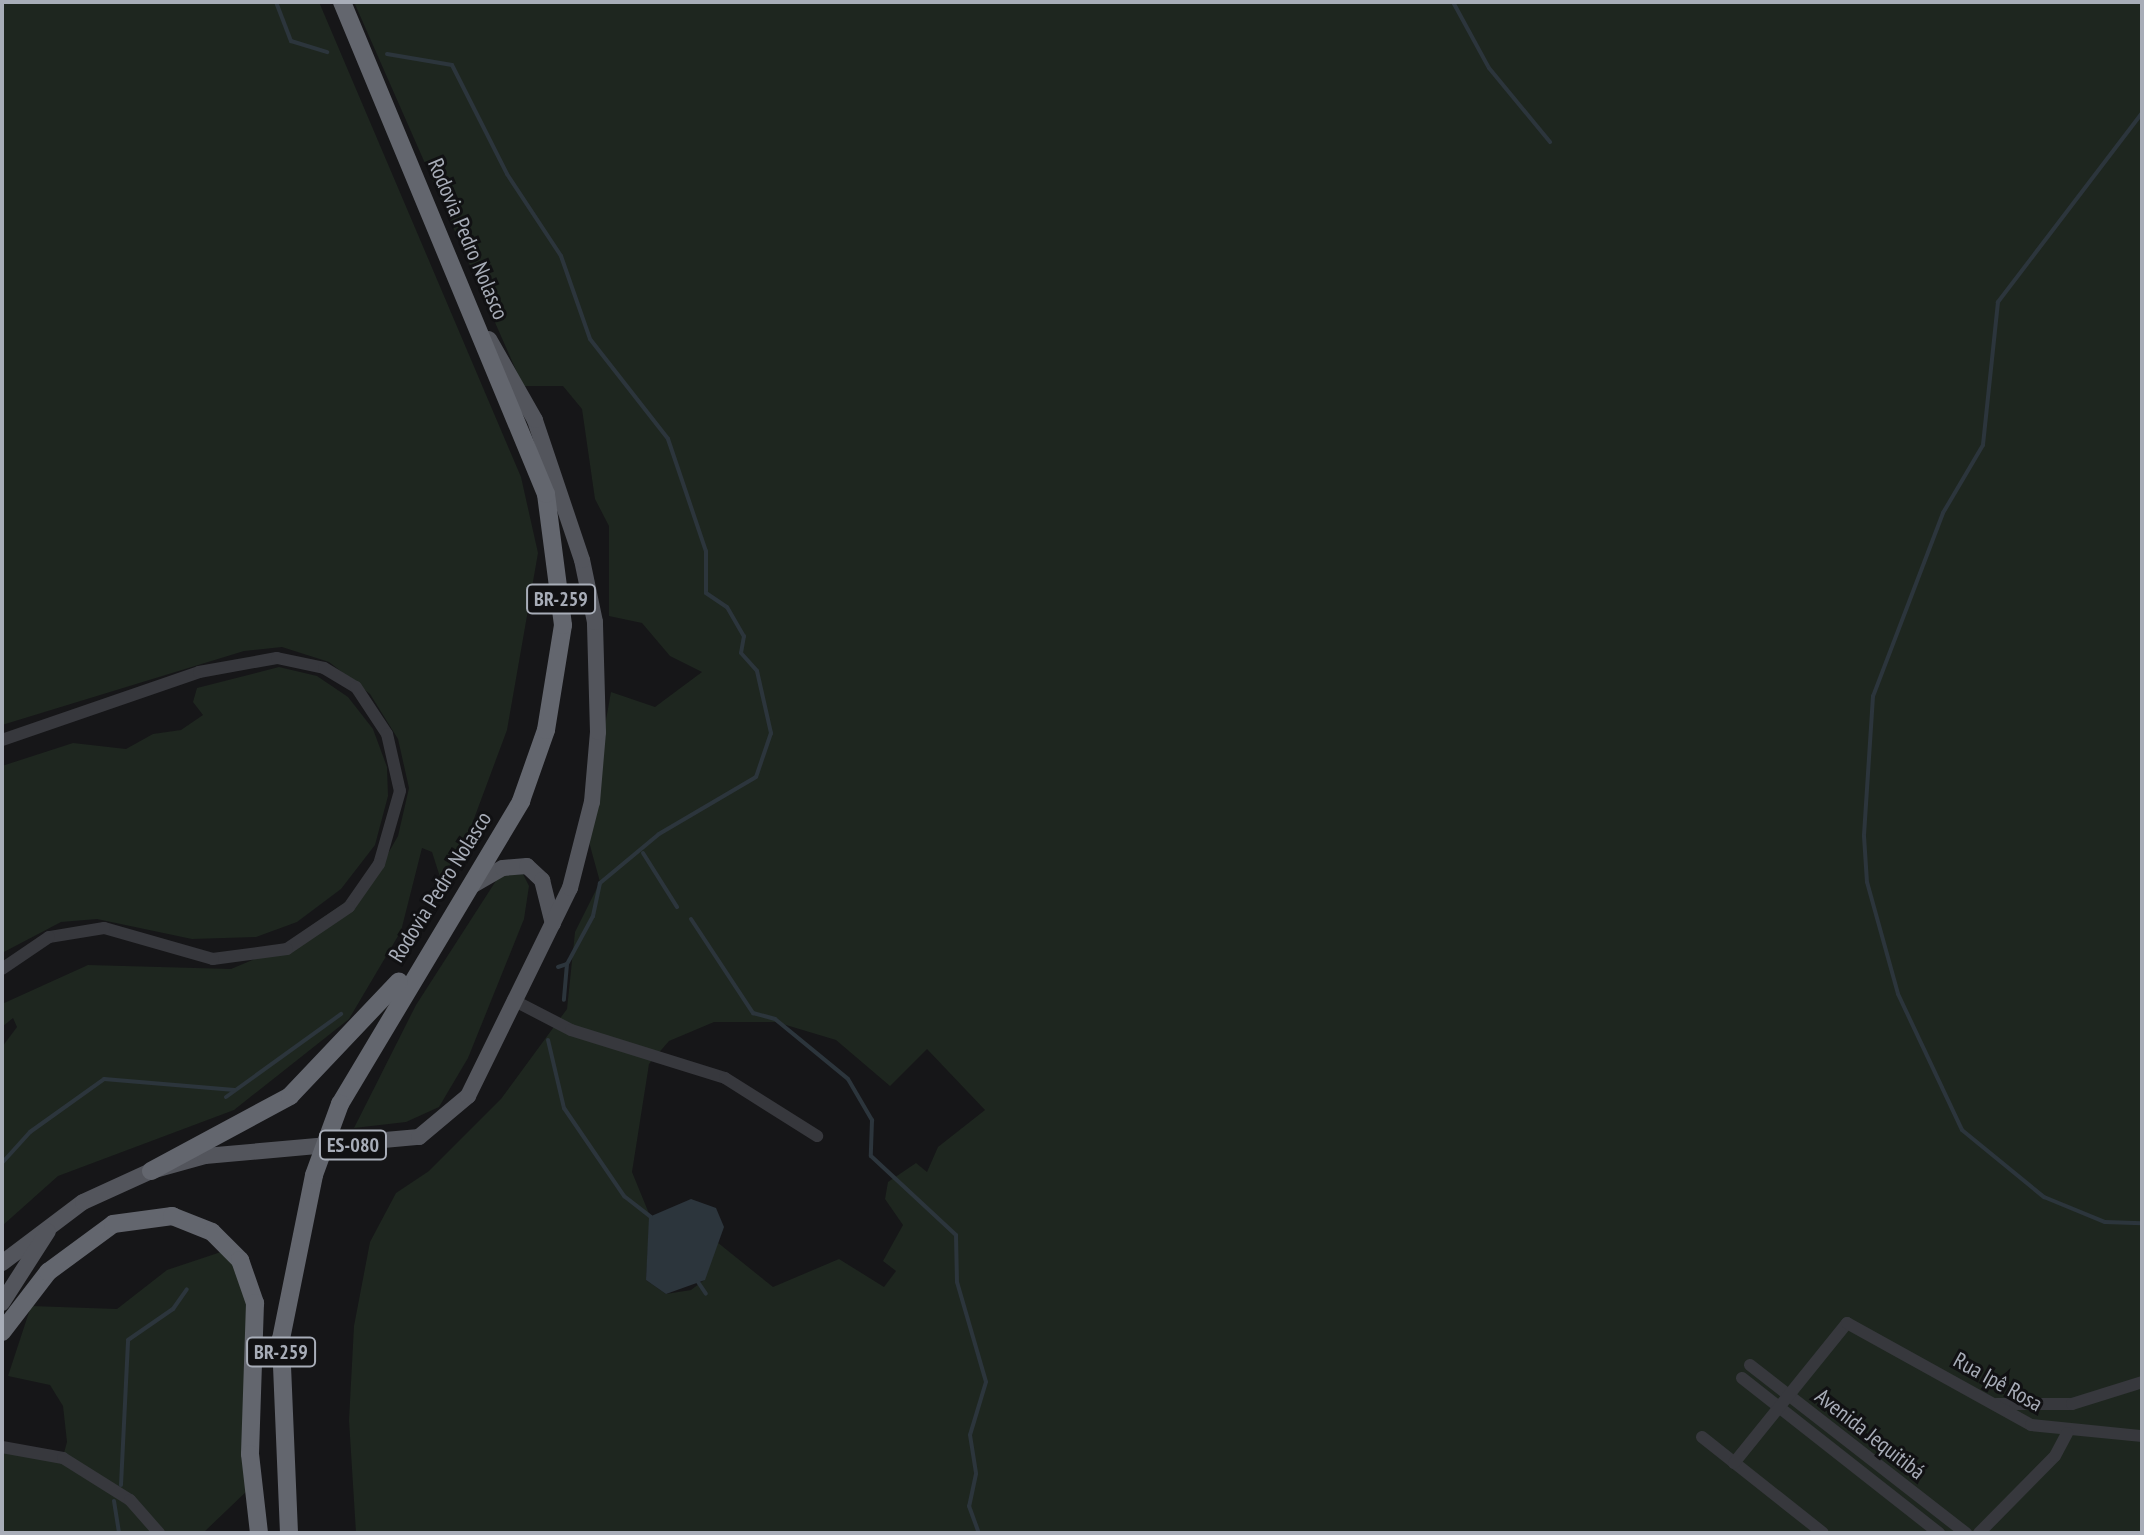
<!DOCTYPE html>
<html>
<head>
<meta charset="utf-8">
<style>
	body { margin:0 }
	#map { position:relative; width:2144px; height:1535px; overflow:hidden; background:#161618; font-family:"PT Sans Narrow",sans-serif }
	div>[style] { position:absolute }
	.green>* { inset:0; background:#1e261f }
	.water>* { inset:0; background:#2c353c }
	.stream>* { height:4px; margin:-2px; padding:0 2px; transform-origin:2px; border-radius:2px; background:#2c353c }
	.minor>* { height:12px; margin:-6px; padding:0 6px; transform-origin:6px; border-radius:6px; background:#37383d }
	.major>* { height:16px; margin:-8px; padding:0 8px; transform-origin:8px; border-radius:8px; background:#53555c }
	.highway>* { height:18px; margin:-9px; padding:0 9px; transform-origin:9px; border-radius:9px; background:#63666e }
	.highway-bridge>* { height:18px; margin:-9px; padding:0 9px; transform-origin:9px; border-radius:9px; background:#63666e }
	span { translate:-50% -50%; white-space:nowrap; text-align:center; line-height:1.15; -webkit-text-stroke:6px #111113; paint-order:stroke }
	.shield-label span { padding:2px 6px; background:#111113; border:2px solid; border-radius:6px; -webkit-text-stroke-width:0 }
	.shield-label { font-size:20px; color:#a8adb8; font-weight:700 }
	.street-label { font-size:22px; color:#a8adb8 }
	.frame { position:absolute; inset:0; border:4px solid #a8adb8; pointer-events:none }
</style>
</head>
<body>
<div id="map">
	<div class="green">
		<i style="clip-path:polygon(2px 2px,319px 2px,521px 477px,538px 553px,507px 730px,462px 851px,440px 877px,432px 852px,422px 848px,401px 931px,349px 1019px,234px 1110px,58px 1176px,2px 1226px,2px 1047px,17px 1027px,13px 1018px,2px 1027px,2px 1004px,88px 965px,231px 969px,276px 950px,370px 885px,398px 836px,409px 788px,398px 739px,370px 694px,329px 662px,282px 647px,244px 651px,2px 725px)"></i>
		<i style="clip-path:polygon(evenodd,354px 2px,2142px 2px,2142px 1533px,356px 1533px,349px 1420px,354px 1326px,370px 1242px,396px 1193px,429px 1171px,501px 1099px,567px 1009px,575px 932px,600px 882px,586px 831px,611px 692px,655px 707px,702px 672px,670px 656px,642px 623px,609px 616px,609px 526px,595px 499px,582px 409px,563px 386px,523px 386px,354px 2px,714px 1022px,776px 1022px,836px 1040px,890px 1086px,927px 1049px,985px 1110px,938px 1147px,927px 1172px,916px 1163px,888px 1182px,885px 1199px,903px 1225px,883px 1261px,896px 1271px,884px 1287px,839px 1259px,773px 1287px,717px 1242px,704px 1280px,691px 1290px,666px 1294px,646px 1280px,650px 1216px,632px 1172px,649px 1064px,669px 1041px,714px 1022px)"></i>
		<i style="clip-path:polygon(279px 667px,317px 676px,348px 697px,373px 729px,387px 767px,388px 796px,375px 845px,341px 889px,297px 922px,256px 937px,192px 939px,97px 919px,61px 922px,2px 953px,2px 766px,73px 743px,126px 749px,153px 734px,181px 730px,203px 715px,193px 702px,197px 688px)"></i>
		<i style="clip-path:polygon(523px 874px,529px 886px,524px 919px,468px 1058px,439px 1107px,406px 1122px,354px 1128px,416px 1005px,499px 876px)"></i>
		<i style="clip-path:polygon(233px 1248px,253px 1305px,249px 1489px,203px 1533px,2px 1533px,2px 1450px,64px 1453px,67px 1442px,63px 1406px,50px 1385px,8px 1376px,31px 1306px,117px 1309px,167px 1270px)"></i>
	</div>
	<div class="water">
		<i style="clip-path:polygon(691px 1199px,716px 1208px,724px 1227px,705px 1280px,666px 1294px,646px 1280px,649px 1217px)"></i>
	</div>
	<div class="stream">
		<i style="left:276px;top:2px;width:42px;rotate:69deg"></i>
		<i style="left:291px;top:41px;width:38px;rotate:17deg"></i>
		<i style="left:1453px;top:2px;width:75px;rotate:61.4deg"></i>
		<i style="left:1489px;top:68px;width:96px;rotate:50.5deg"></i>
		<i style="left:387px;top:54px;width:66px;rotate:9.6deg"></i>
		<i style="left:452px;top:65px;width:122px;rotate:63.2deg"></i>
		<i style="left:507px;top:174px;width:98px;rotate:56.6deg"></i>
		<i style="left:561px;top:256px;width:88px;rotate:70.7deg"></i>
		<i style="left:590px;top:339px;width:127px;rotate:52deg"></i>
		<i style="left:668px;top:439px;width:118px;rotate:71.3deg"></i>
		<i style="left:706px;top:551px;width:42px;rotate:90deg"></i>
		<i style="left:706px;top:593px;width:25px;rotate:34deg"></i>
		<i style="left:727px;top:607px;width:34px;rotate:60deg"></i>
		<i style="left:744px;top:636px;width:17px;rotate:100deg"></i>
		<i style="left:741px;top:653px;width:24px;rotate:48deg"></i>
		<i style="left:757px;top:671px;width:64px;rotate:77.3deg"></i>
		<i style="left:771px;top:733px;width:46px;rotate:108.8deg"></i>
		<i style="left:756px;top:777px;width:113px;rotate:149.6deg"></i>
		<i style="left:659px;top:834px;width:77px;rotate:140.3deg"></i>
		<i style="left:600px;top:883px;width:34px;rotate:102deg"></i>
		<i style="left:593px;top:916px;width:55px;rotate:118.4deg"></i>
		<i style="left:567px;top:964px;width:36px;rotate:95deg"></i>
		<i style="left:2142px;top:113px;width:238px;rotate:127.3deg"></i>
		<i style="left:1998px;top:302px;width:144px;rotate:96deg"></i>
		<i style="left:1983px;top:445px;width:79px;rotate:120.5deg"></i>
		<i style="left:1943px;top:513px;width:196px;rotate:110.9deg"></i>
		<i style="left:1873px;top:696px;width:140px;rotate:93.7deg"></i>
		<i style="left:1864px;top:836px;width:46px;rotate:86.3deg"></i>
		<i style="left:1867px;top:882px;width:116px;rotate:74.5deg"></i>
		<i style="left:1898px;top:994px;width:150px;rotate:64.8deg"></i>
		<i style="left:1962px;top:1130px;width:106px;rotate:39.3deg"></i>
		<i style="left:2044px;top:1197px;width:66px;rotate:22.3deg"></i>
		<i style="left:2105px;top:1222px;width:37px;rotate:2deg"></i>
		<i style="left:643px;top:853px;width:64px;rotate:57.8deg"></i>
		<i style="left:691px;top:919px;width:113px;rotate:56.6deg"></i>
		<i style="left:753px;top:1013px;width:23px;rotate:15deg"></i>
		<i style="left:775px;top:1019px;width:94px;rotate:39.4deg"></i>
		<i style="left:848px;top:1079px;width:48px;rotate:59.7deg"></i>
		<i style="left:872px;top:1120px;width:36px;rotate:92deg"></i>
		<i style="left:871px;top:1156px;width:116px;rotate:42.9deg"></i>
		<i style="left:956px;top:1235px;width:47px;rotate:88.8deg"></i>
		<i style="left:957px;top:1282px;width:104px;rotate:73.8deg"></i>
		<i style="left:986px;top:1382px;width:55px;rotate:106.8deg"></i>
		<i style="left:970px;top:1435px;width:39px;rotate:81deg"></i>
		<i style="left:976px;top:1474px;width:33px;rotate:102deg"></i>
		<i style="left:969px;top:1506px;width:29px;rotate:70deg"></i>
		<i style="left:558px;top:967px;width:9px;rotate:-18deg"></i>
		<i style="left:548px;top:1040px;width:70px;rotate:76.8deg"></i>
		<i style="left:564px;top:1108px;width:107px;rotate:55.7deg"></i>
		<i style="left:624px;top:1196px;width:34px;rotate:38deg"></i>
		<i style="left:226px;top:1097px;width:142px;rotate:-35.8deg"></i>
		<i style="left:2px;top:1163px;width:42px;rotate:-47.9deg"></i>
		<i style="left:30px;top:1132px;width:91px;rotate:-35.6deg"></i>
		<i style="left:104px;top:1079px;width:131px;rotate:4.8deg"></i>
		<i style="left:698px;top:1282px;width:14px;rotate:56deg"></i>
		<i style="left:121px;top:1485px;width:145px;rotate:-87.2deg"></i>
		<i style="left:128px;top:1340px;width:55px;rotate:-34.6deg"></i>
		<i style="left:173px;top:1309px;width:24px;rotate:-55deg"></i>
		<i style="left:114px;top:1501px;width:32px;rotate:81deg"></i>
	</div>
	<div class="minor">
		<i style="left:2px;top:740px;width:208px;rotate:-19deg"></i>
		<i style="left:199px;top:672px;width:79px;rotate:-10.2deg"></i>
		<i style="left:277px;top:658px;width:48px;rotate:12deg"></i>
		<i style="left:324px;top:668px;width:37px;rotate:31deg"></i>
		<i style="left:356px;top:687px;width:56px;rotate:56.6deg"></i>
		<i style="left:387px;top:734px;width:58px;rotate:77.2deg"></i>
		<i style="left:400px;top:791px;width:76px;rotate:106deg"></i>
		<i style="left:379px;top:864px;width:52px;rotate:124.9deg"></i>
		<i style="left:349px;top:907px;width:75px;rotate:145.9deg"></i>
		<i style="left:287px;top:949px;width:75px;rotate:172.3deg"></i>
		<i style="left:213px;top:959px;width:113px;rotate:-164.1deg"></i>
		<i style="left:104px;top:928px;width:56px;rotate:170.7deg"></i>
		<i style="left:49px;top:937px;width:57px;rotate:145.8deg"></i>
		<i style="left:513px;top:1000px;width:65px;rotate:27.3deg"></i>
		<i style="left:571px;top:1030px;width:161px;rotate:17.3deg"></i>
		<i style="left:725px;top:1078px;width:109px;rotate:32.2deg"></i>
		<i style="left:1750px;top:1365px;width:274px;rotate:37.9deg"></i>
		<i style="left:1742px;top:1378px;width:251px;rotate:38.2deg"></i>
		<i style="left:1996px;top:1404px;width:76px"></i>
		<i style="left:2072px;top:1404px;width:73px;rotate:-17.4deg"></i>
		<i style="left:1702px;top:1437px;width:154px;rotate:38.4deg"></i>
		<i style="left:2px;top:1447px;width:62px;rotate:10.2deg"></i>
		<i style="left:63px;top:1458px;width:79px;rotate:32.1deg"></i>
		<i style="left:130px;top:1500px;width:44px;rotate:48.7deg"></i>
		<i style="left:1734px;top:1463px;width:180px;rotate:-51.1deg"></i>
		<i style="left:1847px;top:1323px;width:210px;rotate:29deg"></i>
		<i style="left:2031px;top:1425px;width:112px;rotate:5.7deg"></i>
		<i style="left:1979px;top:1533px;width:108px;rotate:-45.4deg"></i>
		<i style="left:2055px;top:1456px;width:26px;rotate:-62deg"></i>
	</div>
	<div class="major">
		<i style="left:473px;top:885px;width:34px;rotate:-30deg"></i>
		<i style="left:503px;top:868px;width:24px;rotate:-5deg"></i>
		<i style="left:527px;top:866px;width:21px;rotate:43deg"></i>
		<i style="left:542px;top:880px;width:45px;rotate:76deg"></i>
		<i style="left:2px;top:1263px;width:101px;rotate:-37deg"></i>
		<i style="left:83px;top:1202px;width:75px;rotate:-24.5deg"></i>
		<i style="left:151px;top:1171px;width:56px;rotate:-15.5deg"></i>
		<i style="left:205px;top:1156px;width:215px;rotate:-5.1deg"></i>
		<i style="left:419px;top:1137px;width:64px;rotate:-39.9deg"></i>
		<i style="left:468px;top:1096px;width:232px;rotate:-63.9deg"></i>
		<i style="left:570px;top:888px;width:89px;rotate:-75.7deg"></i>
		<i style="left:592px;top:802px;width:70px;rotate:-85.1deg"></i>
		<i style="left:598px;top:732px;width:110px;rotate:-91.6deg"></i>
		<i style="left:595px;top:622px;width:63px;rotate:-101.8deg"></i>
		<i style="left:582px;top:560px;width:148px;rotate:-108.6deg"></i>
		<i style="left:535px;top:420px;width:93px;rotate:-119.6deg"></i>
		<i style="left:2px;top:1303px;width:85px;rotate:-57.4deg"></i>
	</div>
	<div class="highway">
		<i style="left:340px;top:1104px;width:353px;rotate:-59.1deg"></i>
		<i style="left:521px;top:801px;width:75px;rotate:-70.6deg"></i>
		<i style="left:546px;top:730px;width:106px;rotate:-80.8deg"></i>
		<i style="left:563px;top:625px;width:132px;rotate:-97.4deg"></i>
		<i style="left:546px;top:494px;width:533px;rotate:-112.52deg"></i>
		<i style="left:151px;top:1171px;width:158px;rotate:-28.3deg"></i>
		<i style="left:290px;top:1096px;width:158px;rotate:-46.5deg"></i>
		<i style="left:2px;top:1332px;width:76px;rotate:-52.5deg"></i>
		<i style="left:48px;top:1272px;width:81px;rotate:-36.4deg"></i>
		<i style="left:113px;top:1224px;width:60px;rotate:-7.7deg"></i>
		<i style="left:172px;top:1216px;width:43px;rotate:21.8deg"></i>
		<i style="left:212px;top:1232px;width:40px;rotate:45deg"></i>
		<i style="left:240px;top:1260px;width:46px;rotate:70.8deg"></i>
		<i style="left:255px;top:1303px;width:151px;rotate:91.9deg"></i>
		<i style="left:250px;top:1454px;width:80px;rotate:83.5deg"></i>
		<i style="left:289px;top:1533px;width:194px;rotate:-92.4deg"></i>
		<i style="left:281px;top:1339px;width:167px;rotate:-78.6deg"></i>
	</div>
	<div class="highway-bridge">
		<i style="left:314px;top:1175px;width:76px;rotate:-69.9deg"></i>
	</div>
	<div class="shield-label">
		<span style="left:561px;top:599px">BR-259</span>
		<span style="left:353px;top:1145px">ES-080</span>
		<span style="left:281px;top:1352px">BR-259</span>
	</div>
	<div class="street-label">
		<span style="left:468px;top:239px;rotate:67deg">Rodovia Pedro Nolasco</span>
		<span style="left:440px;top:887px;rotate:-58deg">Rodovia Pedro Nolasco</span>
		<span style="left:1998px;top:1382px;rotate:29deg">Rua Ipê Rosa</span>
		<span style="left:1870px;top:1434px;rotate:38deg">Avenida Jequitibá</span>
	</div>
	<div class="frame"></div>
</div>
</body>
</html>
